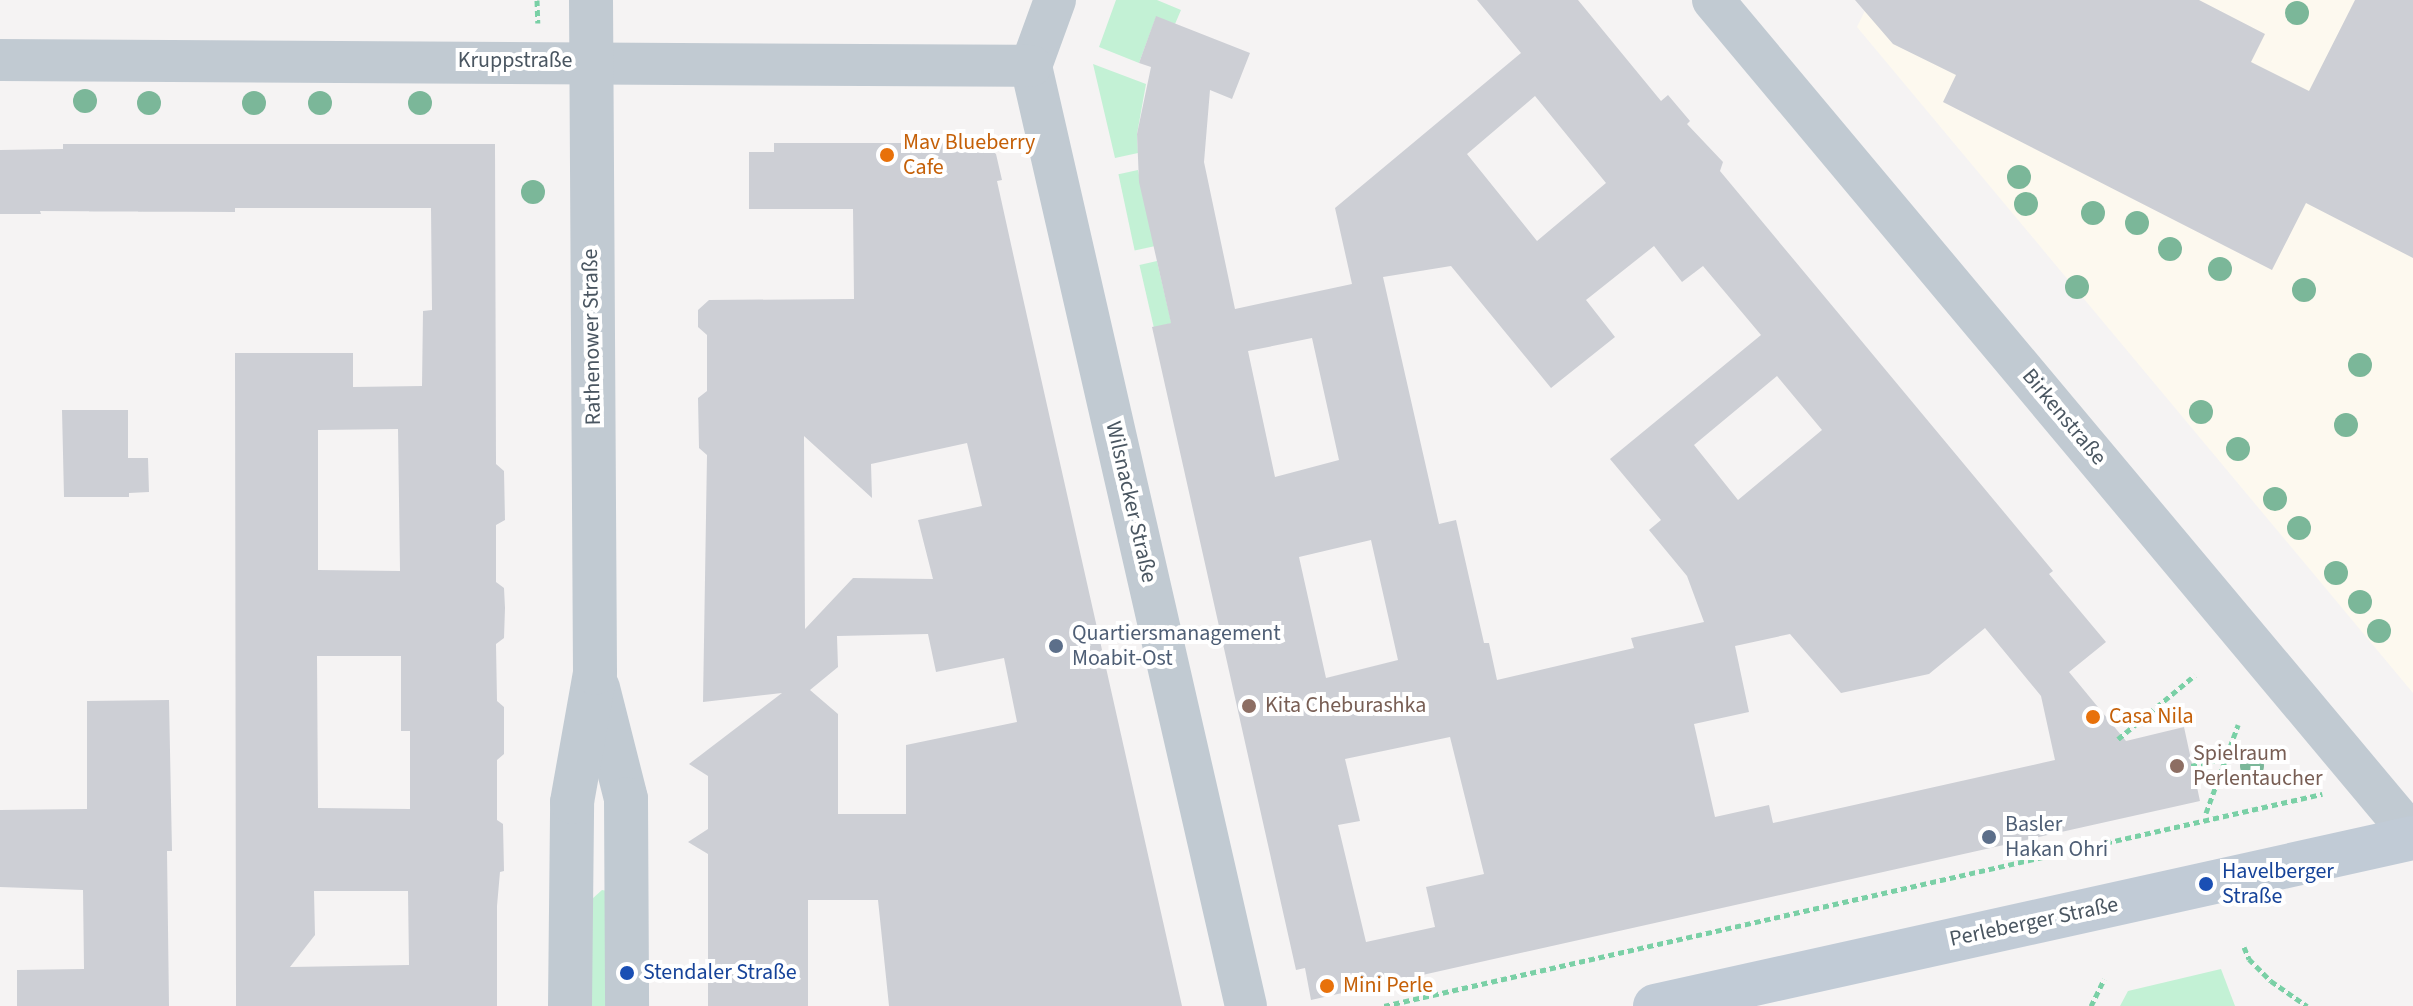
<!DOCTYPE html>
<html>
<head>
<meta charset="utf-8">
<style>
	body { margin:0 }
	#map { position:relative; width:2413px; height:1006px; overflow:hidden; background:#f5f3f3; font-family:"Source Sans 3",sans-serif }
	div>[style] { position:absolute }
	.commercial>* { inset:0; background:#fdf9ef }
	.green>* { inset:0; background:#c3f1d5; transform-origin:0 0 }
	.building>* { inset:0; background:#cdcfd5 }
	.path>* { height:5px; margin-top:-2.5px; transform-origin:0; background:repeating-linear-gradient(90deg,#7ad0a6 0 6px,transparent 0 10px) }
	.minor>* { height:42px; margin:-21px; padding:0 21px; transform-origin:21px; border-radius:21px; background:#c1cad2 }
	.tertiary>* { height:44px; margin:-22px; padding:0 22px; transform-origin:22px; border-radius:22px; background:#c1cad2 }
	.secondary>* { height:44px; margin:-22px; padding:0 22px; transform-origin:22px; border-radius:22px; background:#c1cbd6 }
	.trees>* { width:24px; height:24px; margin:-12px; border-radius:50%; background:#7bb799 }
	.dots>* { width:22px; height:22px; translate:-50% -50%; box-sizing:border-box; border:4px solid #fff; border-radius:50% }
	span { translate:-50% -50%; white-space:nowrap; text-align:center; line-height:1.15; -webkit-text-stroke:8px #fff; paint-order:stroke }
	.street-label { font-size:22px; color:#4a5661 }
	.food-label { font-size:22px; color:#c56008 }
	.left { translate:0 -50%; text-align:left }
	.service-label { font-size:22px; color:#4e5e75 }
	.education-label { font-size:22px; color:#785e54 }
	.transit-label { font-size:22px; color:#164399 }
</style>
</head>
<body>
<div id="map">
	<div class="commercial">
		<i style="clip-path:polygon(1870px 0,2413px 0,2413px 693px,1857px 27px)"></i>
	</div>
	<div class="green">
		<i style="clip-path:polygon(1116px 0,1157px 0,1181px 10px,1175px 24px,1156px 17px,1139px 63px,1099px 47px)"></i>
		<i style="clip-path:polygon(1093px 64px,1146px 84px,1137px 134px,1138px 153px,1115px 158px)"></i>
		<i style="left:1138px;top:170px;width:78px;height:20px;rotate:78deg"></i>
		<i style="left:1157px;top:261px;width:64px;height:18px;rotate:77deg"></i>
		<i style="clip-path:polygon(602px 890px,607px 891px,612px 1006px,592px 1006px,592px 899px)"></i>
		<i style="clip-path:polygon(2221px 969px,2235px 1006px,2120px 1006px,2128px 991px)"></i>
	</div>
	<div class="building">
		<i style="clip-path:polygon(evenodd,1477px 0,1578px 0,1661px 101px,1668px 95px,1690px 121px,1687px 124px,1723px 162px,1720px 171px,2053px 571px,2049px 574px,2106px 642px,2069px 672px,2126px 741px,2184px 727px,2200px 801px,1311px 1000px,1305px 968px,1296px 970px,1152px 327px,1171px 323px,1139px 182px,1137px 134px,1151px 67px,1139px 63px,1156px 16px,1250px 53px,1232px 99px,1210px 90px,1204px 162px,1235px 309px,1352px 284px,1335px 208px,1521px 53px,1477px 0,1535px 96px,1606px 183px,1537px 241px,1467px 154px,1535px 96px,1477px 0,1654px 246px,1682px 282px,1703px 266px,1761px 335px,1610px 459px,1661px 520px,1649px 530px,1687px 576px,1704px 622px,1631px 638px,1634px 648px,1497px 680px,1489px 643px,1484px 643px,1456px 520px,1439px 524px,1383px 277px,1451px 266px,1551px 388px,1615px 337px,1586px 300px,1654px 246px,1477px 0,1312px 338px,1339px 460px,1275px 477px,1248px 351px,1312px 338px,1477px 0,1777px 376px,1822px 430px,1738px 500px,1694px 445px,1777px 376px,1477px 0,1371px 540px,1398px 660px,1326px 678px,1299px 557px,1371px 540px,1477px 0,1985px 628px,2041px 696px,2055px 760px,1773px 823px,1769px 805px,1715px 817px,1694px 724px,1749px 712px,1735px 646px,1790px 634px,1841px 693px,1929px 674px,1985px 628px,1477px 0,1450px 737px,1484px 874px,1426px 887px,1435px 927px,1366px 942px,1338px 825px,1360px 821px,1345px 759px,1450px 737px)"></i>
		<i style="clip-path:polygon(1855px 0,2199px 0,2265px 34px,2251px 62px,2309px 91px,2355px 0,2413px 0,2413px 258px,2306px 203px,2272px 270px,1943px 102px,1956px 75px,1893px 44px)"></i>
		<i style="clip-path:polygon(evenodd,950px 139px,977px 139px,996px 154px,1002px 180px,997px 181px,1018px 276px,1182px 1006px,889px 1006px,878px 900px,808px 900px,808px 1006px,708px 1006px,708px 854px,688px 842px,708px 829px,708px 776px,689px 764px,782px 693px,703px 702px,707px 455px,699px 448px,698px 398px,707px 391px,707px 335px,698px 327px,698px 310px,709px 300px,854px 299px,853px 209px,749px 209px,749px 152px,774px 152px,774px 143px,950px 143px,950px 139px,804px 436px,872px 498px,871px 464px,967px 443px,982px 506px,918px 520px,933px 579px,853px 578px,805px 629px,804px 436px,950px 139px,928px 634px,936px 672px,1004px 658px,1017px 722px,906px 745px,906px 814px,838px 814px,838px 714px,810px 690px,838px 667px,837px 636px,928px 634px)"></i>
		<i style="clip-path:polygon(evenodd,63px 144px,495px 144px,496px 464px,504px 471px,505px 520px,496px 525px,496px 582px,504px 588px,505px 608px,504px 638px,496px 644px,497px 701px,504px 707px,504px 754px,497px 760px,497px 820px,503px 824px,504px 871px,500px 872px,497px 906px,497px 1006px,236px 1006px,235px 353px,353px 353px,353px 387px,422px 386px,423px 311px,432px 310px,431px 208px,235px 208px,235px 212px,40px 211px,41px 214px,0 214px,0 150px,63px 149px,63px 144px,398px 429px,400px 571px,318px 570px,318px 430px,398px 429px,63px 144px,317px 656px,401px 656px,401px 731px,410px 731px,410px 809px,318px 808px,317px 656px,63px 144px,314px 891px,408px 891px,409px 965px,290px 967px,315px 935px,314px 891px)"></i>
		<i style="clip-path:polygon(62px 410px,128px 410px,128px 458px,148px 458px,149px 492px,129px 493px,129px 497px,64px 497px)"></i>
		<i style="clip-path:polygon(169px 700px,172px 851px,167px 851px,169px 1006px,17px 1006px,17px 970px,84px 969px,83px 890px,0 887px,0 810px,87px 809px,87px 701px)"></i>
	</div>
	<div class="path">
		<i style="left:537px;top:0;width:23px;rotate:88deg"></i>
		<i style="left:2118px;top:739px;width:100px;rotate:-39.7deg"></i>
		<i style="left:2191px;top:766px;width:37px;rotate:-13deg"></i>
		<i style="left:2206px;top:813px;width:94px;rotate:-70deg"></i>
		<i style="left:2244px;top:947px;width:13px;rotate:67deg"></i>
		<i style="left:2249px;top:959px;width:31px;rotate:45deg"></i>
		<i style="left:2271px;top:981px;width:44px;rotate:34.8deg"></i>
		<i style="left:1384px;top:1006px;width:962px;rotate:-12.74deg"></i>
		<i style="left:2091px;top:1006px;width:30px;rotate:-64deg"></i>
	</div>
	<div class="minor">
		<i style="left:1055px;top:0;width:70px;rotate:110deg"></i>
		<i style="left:1031px;top:66px;width:964px;rotate:77.12deg"></i>
		<i style="left:1713px;top:0;width:1090px;rotate:50.06deg"></i>
		<i style="left:0;top:60px;width:1031px;rotate:0.33deg"></i>
	</div>
	<div class="tertiary">
		<i style="left:598px;top:688px;width:114px;rotate:75.8deg"></i>
		<i style="left:626px;top:799px;width:207px;rotate:89.7deg"></i>
		<i style="left:570px;top:1006px;width:204px;rotate:-89.4deg"></i>
		<i style="left:572px;top:802px;width:131px;rotate:-79.9deg"></i>
		<i style="left:595px;top:673px;width:673px;rotate:-90.34deg"></i>
	</div>
	<div class="secondary">
		<i style="left:1655px;top:1006px;width:776px;rotate:-12.5deg"></i>
	</div>
	<div class="trees">
		<i style="left:2297px;top:13px"></i>
		<i style="left:85px;top:101px"></i>
		<i style="left:149px;top:103px"></i>
		<i style="left:254px;top:103px"></i>
		<i style="left:320px;top:103px"></i>
		<i style="left:420px;top:103px"></i>
		<i style="left:2019px;top:177px"></i>
		<i style="left:533px;top:192px"></i>
		<i style="left:2026px;top:204px"></i>
		<i style="left:2093px;top:213px"></i>
		<i style="left:2137px;top:223px"></i>
		<i style="left:2170px;top:249px"></i>
		<i style="left:2220px;top:269px"></i>
		<i style="left:2077px;top:287px"></i>
		<i style="left:2304px;top:290px"></i>
		<i style="left:2360px;top:365px"></i>
		<i style="left:2201px;top:412px"></i>
		<i style="left:2346px;top:425px"></i>
		<i style="left:2238px;top:449px"></i>
		<i style="left:2275px;top:499px"></i>
		<i style="left:2299px;top:528px"></i>
		<i style="left:2336px;top:573px"></i>
		<i style="left:2360px;top:602px"></i>
		<i style="left:2379px;top:631px"></i>
		<i style="left:2252px;top:766px"></i>
	</div>
	<div class="dots">
		<i style="left:887px;top:155px;background:#e8710a"></i>
		<i style="left:1056px;top:646px;background:#5c6f8a"></i>
		<i style="left:1249px;top:706px;background:#8d6e63"></i>
		<i style="left:2093px;top:717px;background:#e8710a"></i>
		<i style="left:2177px;top:766px;background:#8d6e63"></i>
		<i style="left:1989px;top:837px;background:#5c6f8a"></i>
		<i style="left:2206px;top:884px;background:#1a4fb4"></i>
		<i style="left:627px;top:973px;background:#1a4fb4"></i>
		<i style="left:1327px;top:986px;background:#e8710a"></i>
	</div>
	<div class="street-label">
		<span style="left:515px;top:61px">Kruppstraße</span>
		<span style="left:592px;top:337px;rotate:-91deg">Rathenower Straße</span>
		<span style="left:2064px;top:417px;rotate:50deg">Birkenstraße</span>
		<span style="left:1131px;top:502px;rotate:77deg">Wilsnacker Straße</span>
		<span style="left:2034px;top:922px;rotate:-12deg">Perleberger Straße</span>
	</div>
	<div class="food-label">
		<span class="left" style="left:903px;top:155px">Mav Blueberry<br>Cafe</span>
		<span class="left" style="left:2109px;top:717px">Casa Nila</span>
		<span class="left" style="left:1343px;top:986px">Mini Perle</span>
	</div>
	<div class="service-label">
		<span class="left" style="left:1072px;top:646px">Quartiersmanagement<br>Moabit-Ost</span>
		<span class="left" style="left:2005px;top:837px">Basler<br>Hakan Ohri</span>
	</div>
	<div class="education-label">
		<span class="left" style="left:1265px;top:706px">Kita Cheburashka</span>
		<span class="left" style="left:2193px;top:766px">Spielraum<br>Perlentaucher</span>
	</div>
	<div class="transit-label">
		<span class="left" style="left:2222px;top:884px">Havelberger<br>Straße</span>
		<span class="left" style="left:643px;top:973px">Stendaler Straße</span>
	</div>
</div>
</body>
</html>
